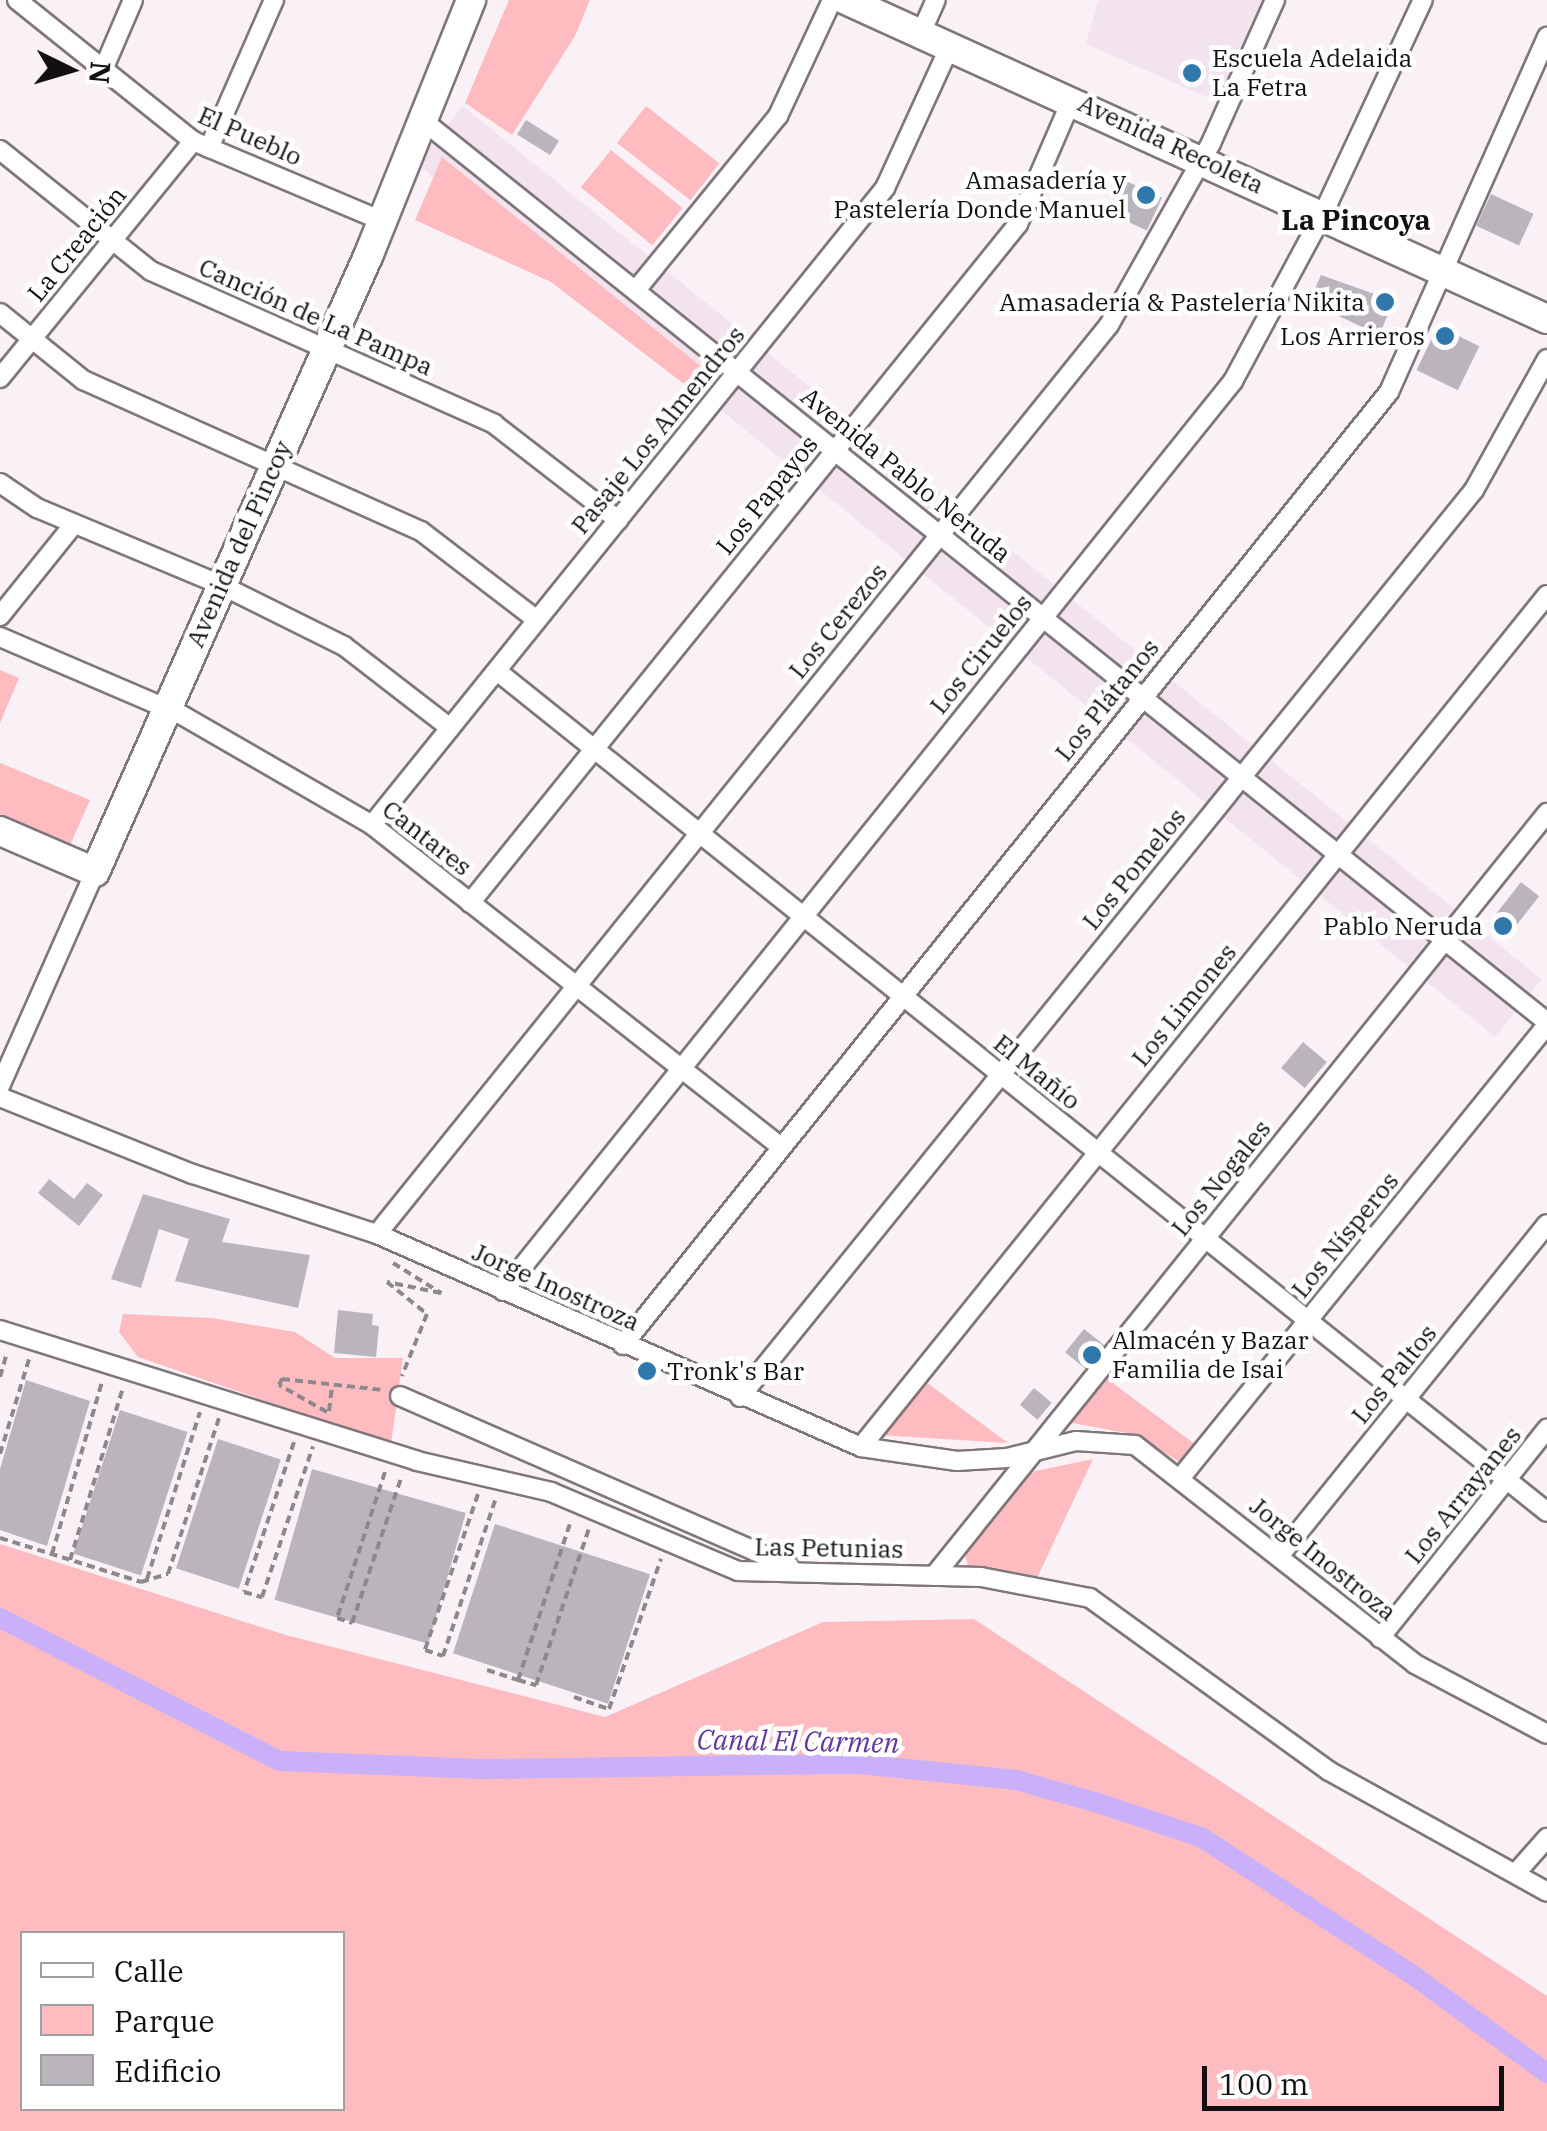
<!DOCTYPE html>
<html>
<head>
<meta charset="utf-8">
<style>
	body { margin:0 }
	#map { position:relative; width:1547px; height:2131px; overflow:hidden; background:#faf1f7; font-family:"IBM Plex Serif",serif }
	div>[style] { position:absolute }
	.built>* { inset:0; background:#f2e3ee; transform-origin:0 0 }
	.green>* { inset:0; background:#febcc0; transform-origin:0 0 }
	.canal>* { height:20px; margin:-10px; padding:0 10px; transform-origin:10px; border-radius:10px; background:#c9b0f8 }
	.building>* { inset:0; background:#bab5bc; transform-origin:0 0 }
	.path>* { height:4px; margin-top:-2px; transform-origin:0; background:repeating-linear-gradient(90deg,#8e888c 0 8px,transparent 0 13px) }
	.roads { filter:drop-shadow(2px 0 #7e767b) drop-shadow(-2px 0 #7e767b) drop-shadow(0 2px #7e767b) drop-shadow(0 -2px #7e767b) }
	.street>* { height:18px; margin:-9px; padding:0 9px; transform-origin:9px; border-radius:9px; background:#fff }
	.secondary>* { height:28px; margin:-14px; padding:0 14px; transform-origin:14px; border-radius:14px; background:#fff }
	.dots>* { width:28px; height:28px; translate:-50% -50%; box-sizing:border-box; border:5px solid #fff; border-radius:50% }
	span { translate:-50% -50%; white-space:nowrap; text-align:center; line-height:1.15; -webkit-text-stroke:9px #fff; paint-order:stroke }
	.poi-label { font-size:25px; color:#131012 }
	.left { translate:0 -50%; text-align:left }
	.right { translate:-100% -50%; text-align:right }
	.street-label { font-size:25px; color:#131012 }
	.neighbourhood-label { font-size:28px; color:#131012; font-weight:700 }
	.water-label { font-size:28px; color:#63379e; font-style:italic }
	.legend { position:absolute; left:20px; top:1931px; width:325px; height:180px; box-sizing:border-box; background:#fff; border:2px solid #a19fa0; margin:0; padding:12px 18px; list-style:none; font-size:30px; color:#131012 }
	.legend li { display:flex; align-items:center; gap:20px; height:50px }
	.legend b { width:50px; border:2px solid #a19fa0 }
	.north { position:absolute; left:20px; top:20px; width:100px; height:100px; -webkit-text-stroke:8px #fff; paint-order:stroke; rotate:95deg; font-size:28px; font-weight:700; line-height:40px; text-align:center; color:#131012 }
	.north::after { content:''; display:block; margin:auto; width:35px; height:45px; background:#131012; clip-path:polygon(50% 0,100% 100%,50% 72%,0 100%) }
	.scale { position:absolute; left:1202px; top:2066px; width:302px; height:45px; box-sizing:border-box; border:5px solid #131012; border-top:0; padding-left:12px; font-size:30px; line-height:35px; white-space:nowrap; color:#131012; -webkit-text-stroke:8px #fff; paint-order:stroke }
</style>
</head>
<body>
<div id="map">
	<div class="built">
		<i style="clip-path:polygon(1098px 0,1266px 0,1218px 102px,1086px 44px)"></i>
		<i style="left:463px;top:106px;width:1388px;height:74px;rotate:39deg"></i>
	</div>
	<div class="green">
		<i style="clip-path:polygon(509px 0,590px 0,575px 36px,512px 135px,465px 103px)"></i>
		<i style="left:646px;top:106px;width:93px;height:47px;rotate:38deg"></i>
		<i style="left:611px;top:150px;width:92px;height:48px;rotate:39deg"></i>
		<i style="clip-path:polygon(442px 157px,714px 377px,697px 394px,551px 282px,415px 220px)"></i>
		<i style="clip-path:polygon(0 670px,19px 678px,0 723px)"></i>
		<i style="clip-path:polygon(0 763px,90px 800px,70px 845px,0 815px)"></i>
		<i style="clip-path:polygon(123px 1314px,212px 1318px,295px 1332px,335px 1358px,403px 1358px,391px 1444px,138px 1357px,119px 1332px)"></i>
		<i style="clip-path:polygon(1102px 1375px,1196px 1445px,1181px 1463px,1137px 1435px,1067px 1422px)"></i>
		<i style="clip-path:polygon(926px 1382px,1008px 1443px,879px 1435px)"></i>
		<i style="clip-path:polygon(1093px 1459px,1037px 1578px,968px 1566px,964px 1552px,1026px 1473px)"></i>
		<i style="clip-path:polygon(evenodd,0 1544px,286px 1635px,605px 1717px,823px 1622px,974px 1619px,1547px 1996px,1547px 2131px,0 2131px,0 1544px,22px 1934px,342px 1934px,342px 2108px,22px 2108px,22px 1934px)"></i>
	</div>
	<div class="canal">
		<i style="left:0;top:1618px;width:314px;rotate:27.1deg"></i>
		<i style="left:280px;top:1761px;width:202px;rotate:2.3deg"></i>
		<i style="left:482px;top:1769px;width:377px;rotate:-0.8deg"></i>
		<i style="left:859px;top:1764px;width:158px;rotate:5.8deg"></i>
		<i style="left:1016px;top:1780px;width:82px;rotate:15.6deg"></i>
		<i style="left:1095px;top:1802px;width:112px;rotate:18.3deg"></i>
		<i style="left:1201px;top:1837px;width:258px;rotate:33.1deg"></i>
		<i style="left:1417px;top:1978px;width:161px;rotate:36.2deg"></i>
	</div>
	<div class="building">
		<i style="left:526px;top:120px;width:39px;height:17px;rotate:32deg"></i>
		<i style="left:1124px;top:180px;width:42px;height:36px;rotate:25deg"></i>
		<i style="left:1491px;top:194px;width:47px;height:35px;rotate:25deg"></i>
		<i style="clip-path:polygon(1321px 275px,1394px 301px,1379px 335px,1309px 302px)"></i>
		<i style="left:1438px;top:326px;width:46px;height:49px;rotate:26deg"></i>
		<i style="left:1521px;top:882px;width:23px;height:53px;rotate:38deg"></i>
		<i style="left:1303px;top:1042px;width:31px;height:34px;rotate:40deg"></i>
		<i style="clip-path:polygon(49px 1179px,74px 1199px,87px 1183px,103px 1195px,79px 1226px,38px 1193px)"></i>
		<i style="clip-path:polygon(143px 1194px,230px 1219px,222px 1242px,310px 1255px,298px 1308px,175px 1281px,189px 1239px,159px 1229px,141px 1288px,111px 1279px)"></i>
		<i style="clip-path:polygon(338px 1310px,373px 1314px,372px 1325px,379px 1326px,376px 1357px,334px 1353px)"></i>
		<i style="left:1084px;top:1329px;width:26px;height:30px;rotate:39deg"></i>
		<i style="clip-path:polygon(26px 1380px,90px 1401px,47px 1546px,0 1530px,0 1469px)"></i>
		<i style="left:1034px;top:1388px;width:23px;height:22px;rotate:40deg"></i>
		<i style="left:120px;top:1410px;width:71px;height:151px;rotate:18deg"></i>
		<i style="left:218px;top:1439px;width:66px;height:136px;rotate:18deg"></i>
		<i style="left:312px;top:1469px;width:160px;height:136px;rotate:16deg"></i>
		<i style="left:495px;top:1524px;width:163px;height:136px;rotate:18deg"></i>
	</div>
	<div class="path">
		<i style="left:393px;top:1263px;width:57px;rotate:32deg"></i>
		<i style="left:441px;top:1293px;width:55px;rotate:-168.5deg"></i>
		<i style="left:387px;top:1282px;width:51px;rotate:38.7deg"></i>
		<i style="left:427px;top:1314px;width:67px;rotate:112deg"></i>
		<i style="left:0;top:1377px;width:25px;rotate:-74deg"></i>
		<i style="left:329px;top:1411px;width:25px;rotate:-83deg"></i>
		<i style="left:327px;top:1412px;width:55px;rotate:-150.6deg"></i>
		<i style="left:279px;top:1385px;width:7px;rotate:-63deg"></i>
		<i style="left:282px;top:1379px;width:103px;rotate:6.2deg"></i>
		<i style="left:294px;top:1442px;width:158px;rotate:108.4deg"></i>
		<i style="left:244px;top:1592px;width:19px;rotate:16deg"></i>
		<i style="left:262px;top:1597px;width:159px;rotate:-71.3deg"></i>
		<i style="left:0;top:1454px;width:99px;rotate:-73deg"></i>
		<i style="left:385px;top:1472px;width:154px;rotate:108.2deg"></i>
		<i style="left:337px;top:1618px;width:16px;rotate:18deg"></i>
		<i style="left:352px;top:1623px;width:156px;rotate:-71.3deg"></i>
		<i style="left:478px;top:1494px;width:165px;rotate:108.8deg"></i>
		<i style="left:425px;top:1650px;width:19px;rotate:18deg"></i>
		<i style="left:443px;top:1656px;width:167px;rotate:-71.5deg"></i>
		<i style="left:0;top:1538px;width:148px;rotate:17.3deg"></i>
		<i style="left:141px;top:1582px;width:28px;rotate:-17deg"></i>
		<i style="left:168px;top:1574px;width:164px;rotate:-71.9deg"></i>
		<i style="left:52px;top:1554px;width:179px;rotate:-73.8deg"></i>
		<i style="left:70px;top:1560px;width:180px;rotate:-72.9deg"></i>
		<i style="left:147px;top:1579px;width:175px;rotate:-72.4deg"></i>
		<i style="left:487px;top:1670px;width:33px;rotate:18deg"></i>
		<i style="left:518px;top:1680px;width:168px;rotate:-71.6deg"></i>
		<i style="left:518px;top:1680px;width:19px;rotate:16deg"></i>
		<i style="left:536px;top:1685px;width:166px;rotate:-71.3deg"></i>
		<i style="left:574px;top:1697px;width:37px;rotate:19deg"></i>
		<i style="left:609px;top:1709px;width:159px;rotate:-70.9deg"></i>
	</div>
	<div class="roads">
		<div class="street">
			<i style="left:17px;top:0;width:226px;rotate:38.7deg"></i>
			<i style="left:193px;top:141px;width:205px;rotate:22.9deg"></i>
			<i style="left:921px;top:33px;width:36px;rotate:-66deg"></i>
			<i style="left:103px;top:70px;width:76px;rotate:-66.8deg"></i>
			<i style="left:421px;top:119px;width:1443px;rotate:38.73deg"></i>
			<i style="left:209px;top:148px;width:162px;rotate:-66.3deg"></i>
			<i style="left:0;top:150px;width:193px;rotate:38.7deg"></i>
			<i style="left:151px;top:271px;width:376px;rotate:24deg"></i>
			<i style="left:494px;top:424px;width:157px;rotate:37.7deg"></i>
			<i style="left:636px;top:290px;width:225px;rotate:-50.8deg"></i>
			<i style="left:778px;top:116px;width:128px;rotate:-65deg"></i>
			<i style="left:0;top:313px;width:107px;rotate:38.9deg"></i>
			<i style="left:83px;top:380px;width:370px;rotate:24.1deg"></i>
			<i style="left:421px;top:531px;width:146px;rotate:37.5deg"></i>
			<i style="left:0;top:378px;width:306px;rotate:-50.8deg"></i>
			<i style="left:0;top:483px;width:45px;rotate:34deg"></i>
			<i style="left:37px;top:508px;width:199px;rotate:22.7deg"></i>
			<i style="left:221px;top:585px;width:137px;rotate:26.4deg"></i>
			<i style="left:344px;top:646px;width:134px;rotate:37.7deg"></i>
			<i style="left:0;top:616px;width:118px;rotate:-51.2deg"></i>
			<i style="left:0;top:637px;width:196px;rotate:23.2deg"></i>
			<i style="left:180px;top:714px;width:222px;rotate:30deg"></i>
			<i style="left:372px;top:825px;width:521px;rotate:38.21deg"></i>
			<i style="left:497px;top:671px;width:1345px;rotate:38.69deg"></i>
			<i style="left:372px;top:825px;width:818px;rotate:-51.15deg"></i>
			<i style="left:885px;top:188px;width:156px;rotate:-65.4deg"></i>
			<i style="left:470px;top:903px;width:873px;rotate:-51.09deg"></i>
			<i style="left:1018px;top:224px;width:136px;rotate:-66.6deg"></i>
			<i style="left:0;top:1086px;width:234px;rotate:-66.1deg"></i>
			<i style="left:0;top:1097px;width:208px;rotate:21.8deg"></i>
			<i style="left:193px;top:1174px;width:194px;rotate:18.1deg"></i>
			<i style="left:377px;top:1234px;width:529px;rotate:23.75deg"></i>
			<i style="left:861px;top:1447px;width:97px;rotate:8.3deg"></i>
			<i style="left:957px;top:1461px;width:50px;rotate:-3.4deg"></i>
			<i style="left:1007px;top:1458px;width:71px;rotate:-13.8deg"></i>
			<i style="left:1076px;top:1441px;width:59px;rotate:3.9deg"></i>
			<i style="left:1135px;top:1445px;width:355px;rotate:38deg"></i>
			<i style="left:1415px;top:1664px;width:149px;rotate:27.9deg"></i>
			<i style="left:377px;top:1234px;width:1167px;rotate:-51.16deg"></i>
			<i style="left:1109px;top:325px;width:209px;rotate:-60.7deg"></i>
			<i style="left:1211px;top:143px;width:157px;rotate:-65.9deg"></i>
			<i style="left:503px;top:1291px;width:1167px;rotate:-51.26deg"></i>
			<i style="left:1233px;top:381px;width:190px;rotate:-61.7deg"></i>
			<i style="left:1323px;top:214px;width:236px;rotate:-65deg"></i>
			<i style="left:0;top:1330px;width:437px;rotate:17.4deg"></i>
			<i style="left:417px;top:1461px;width:138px;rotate:13deg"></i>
			<i style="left:551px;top:1492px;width:203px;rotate:22.9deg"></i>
			<i style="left:738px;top:1571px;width:243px;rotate:1.4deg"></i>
			<i style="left:981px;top:1577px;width:111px;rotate:10.9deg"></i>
			<i style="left:1090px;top:1598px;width:295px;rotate:35.9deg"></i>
			<i style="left:1329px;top:1771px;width:249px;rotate:29deg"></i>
			<i style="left:623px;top:1345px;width:1223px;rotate:-51.21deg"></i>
			<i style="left:1389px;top:392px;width:389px;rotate:-66deg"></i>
			<i style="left:400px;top:1396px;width:425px;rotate:23.6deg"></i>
			<i style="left:740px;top:1397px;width:1167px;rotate:-51.02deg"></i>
			<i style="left:1474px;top:490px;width:150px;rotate:-60.9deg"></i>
			<i style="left:861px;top:1447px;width:1094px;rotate:-51.16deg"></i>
			<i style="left:1182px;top:1476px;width:580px;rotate:-51.02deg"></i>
			<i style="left:1280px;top:1555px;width:425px;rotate:-51.1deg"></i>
			<i style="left:934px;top:1576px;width:979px;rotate:-51.22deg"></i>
			<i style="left:1380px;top:1638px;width:268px;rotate:-51.4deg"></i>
			<i style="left:1516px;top:1873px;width:47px;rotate:-48.5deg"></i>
		</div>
		<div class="secondary">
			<i style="left:846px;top:0;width:770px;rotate:24.47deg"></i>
			<i style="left:0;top:831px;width:103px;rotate:23.3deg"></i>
			<i style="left:95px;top:872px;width:676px;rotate:-66.09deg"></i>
			<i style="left:369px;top:254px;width:274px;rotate:-68.1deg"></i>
		</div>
	</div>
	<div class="dots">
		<i style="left:1192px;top:73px;background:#3078ac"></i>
		<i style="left:1146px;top:195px;background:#3078ac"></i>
		<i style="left:1385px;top:302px;background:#3078ac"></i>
		<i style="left:1445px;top:336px;background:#3078ac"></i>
		<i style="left:1503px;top:926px;background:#3078ac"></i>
		<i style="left:1092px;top:1355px;background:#3078ac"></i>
		<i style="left:647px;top:1371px;background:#3078ac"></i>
	</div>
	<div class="poi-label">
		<span class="left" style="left:1212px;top:73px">Escuela Adelaida<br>La Fetra</span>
		<span class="right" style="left:1126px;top:195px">Amasadería y<br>Pastelería Donde Manuel</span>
		<span class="right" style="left:1365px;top:302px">Amasadería &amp; Pastelería Nikita</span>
		<span class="right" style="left:1425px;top:336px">Los Arrieros</span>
		<span class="right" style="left:1483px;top:926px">Pablo Neruda</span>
		<span class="left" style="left:1112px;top:1355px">Almacén y Bazar<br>Familia de Isai</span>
		<span class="left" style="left:667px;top:1371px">Tronk's Bar</span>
	</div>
	<div class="street-label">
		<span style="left:250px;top:136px;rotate:24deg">El Pueblo</span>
		<span style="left:1171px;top:144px;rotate:25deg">Avenida Recoleta</span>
		<span style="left:77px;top:244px;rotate:-51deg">La Creación</span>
		<span style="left:316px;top:317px;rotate:24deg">Canción de La Pampa</span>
		<span style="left:658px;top:430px;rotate:-51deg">Pasaje Los Almendros</span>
		<span style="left:906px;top:475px;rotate:39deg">Avenida Pablo Neruda</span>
		<span style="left:767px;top:495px;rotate:-51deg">Los Papayos</span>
		<span style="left:239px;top:544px;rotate:-66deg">Avenida del Pincoy</span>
		<span style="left:838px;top:621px;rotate:-51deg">Los Cerezos</span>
		<span style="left:981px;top:654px;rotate:-51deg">Los Ciruelos</span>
		<span style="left:1107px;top:700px;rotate:-51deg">Los Plátanos</span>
		<span style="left:427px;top:838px;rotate:38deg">Cantares</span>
		<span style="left:1134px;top:869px;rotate:-51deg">Los Pomelos</span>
		<span style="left:1184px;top:1005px;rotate:-51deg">Los Limones</span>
		<span style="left:1037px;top:1072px;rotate:39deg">El Mañío</span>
		<span style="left:1221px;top:1178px;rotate:-51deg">Los Nogales</span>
		<span style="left:1345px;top:1235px;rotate:-51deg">Los Nísperos</span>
		<span style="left:556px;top:1287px;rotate:24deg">Jorge Inostroza</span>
		<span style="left:1394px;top:1374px;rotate:-51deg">Los Paltos</span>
		<span style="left:1463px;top:1495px;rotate:-51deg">Los Arrayanes</span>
		<span style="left:829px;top:1548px;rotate:1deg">Las Petunias</span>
		<span style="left:1323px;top:1559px;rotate:39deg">Jorge Inostroza</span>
	</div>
	<div class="neighbourhood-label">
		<span style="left:1356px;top:220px">La Pincoya</span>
	</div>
	<div class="water-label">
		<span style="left:798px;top:1741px;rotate:1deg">Canal El Carmen</span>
	</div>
	<ul class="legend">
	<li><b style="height:12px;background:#fff"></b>Calle</li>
	<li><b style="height:28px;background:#febcc0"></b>Parque</li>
	<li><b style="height:28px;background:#bab5bc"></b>Edificio</li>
	</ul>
	<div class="north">N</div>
	<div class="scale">100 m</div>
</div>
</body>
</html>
